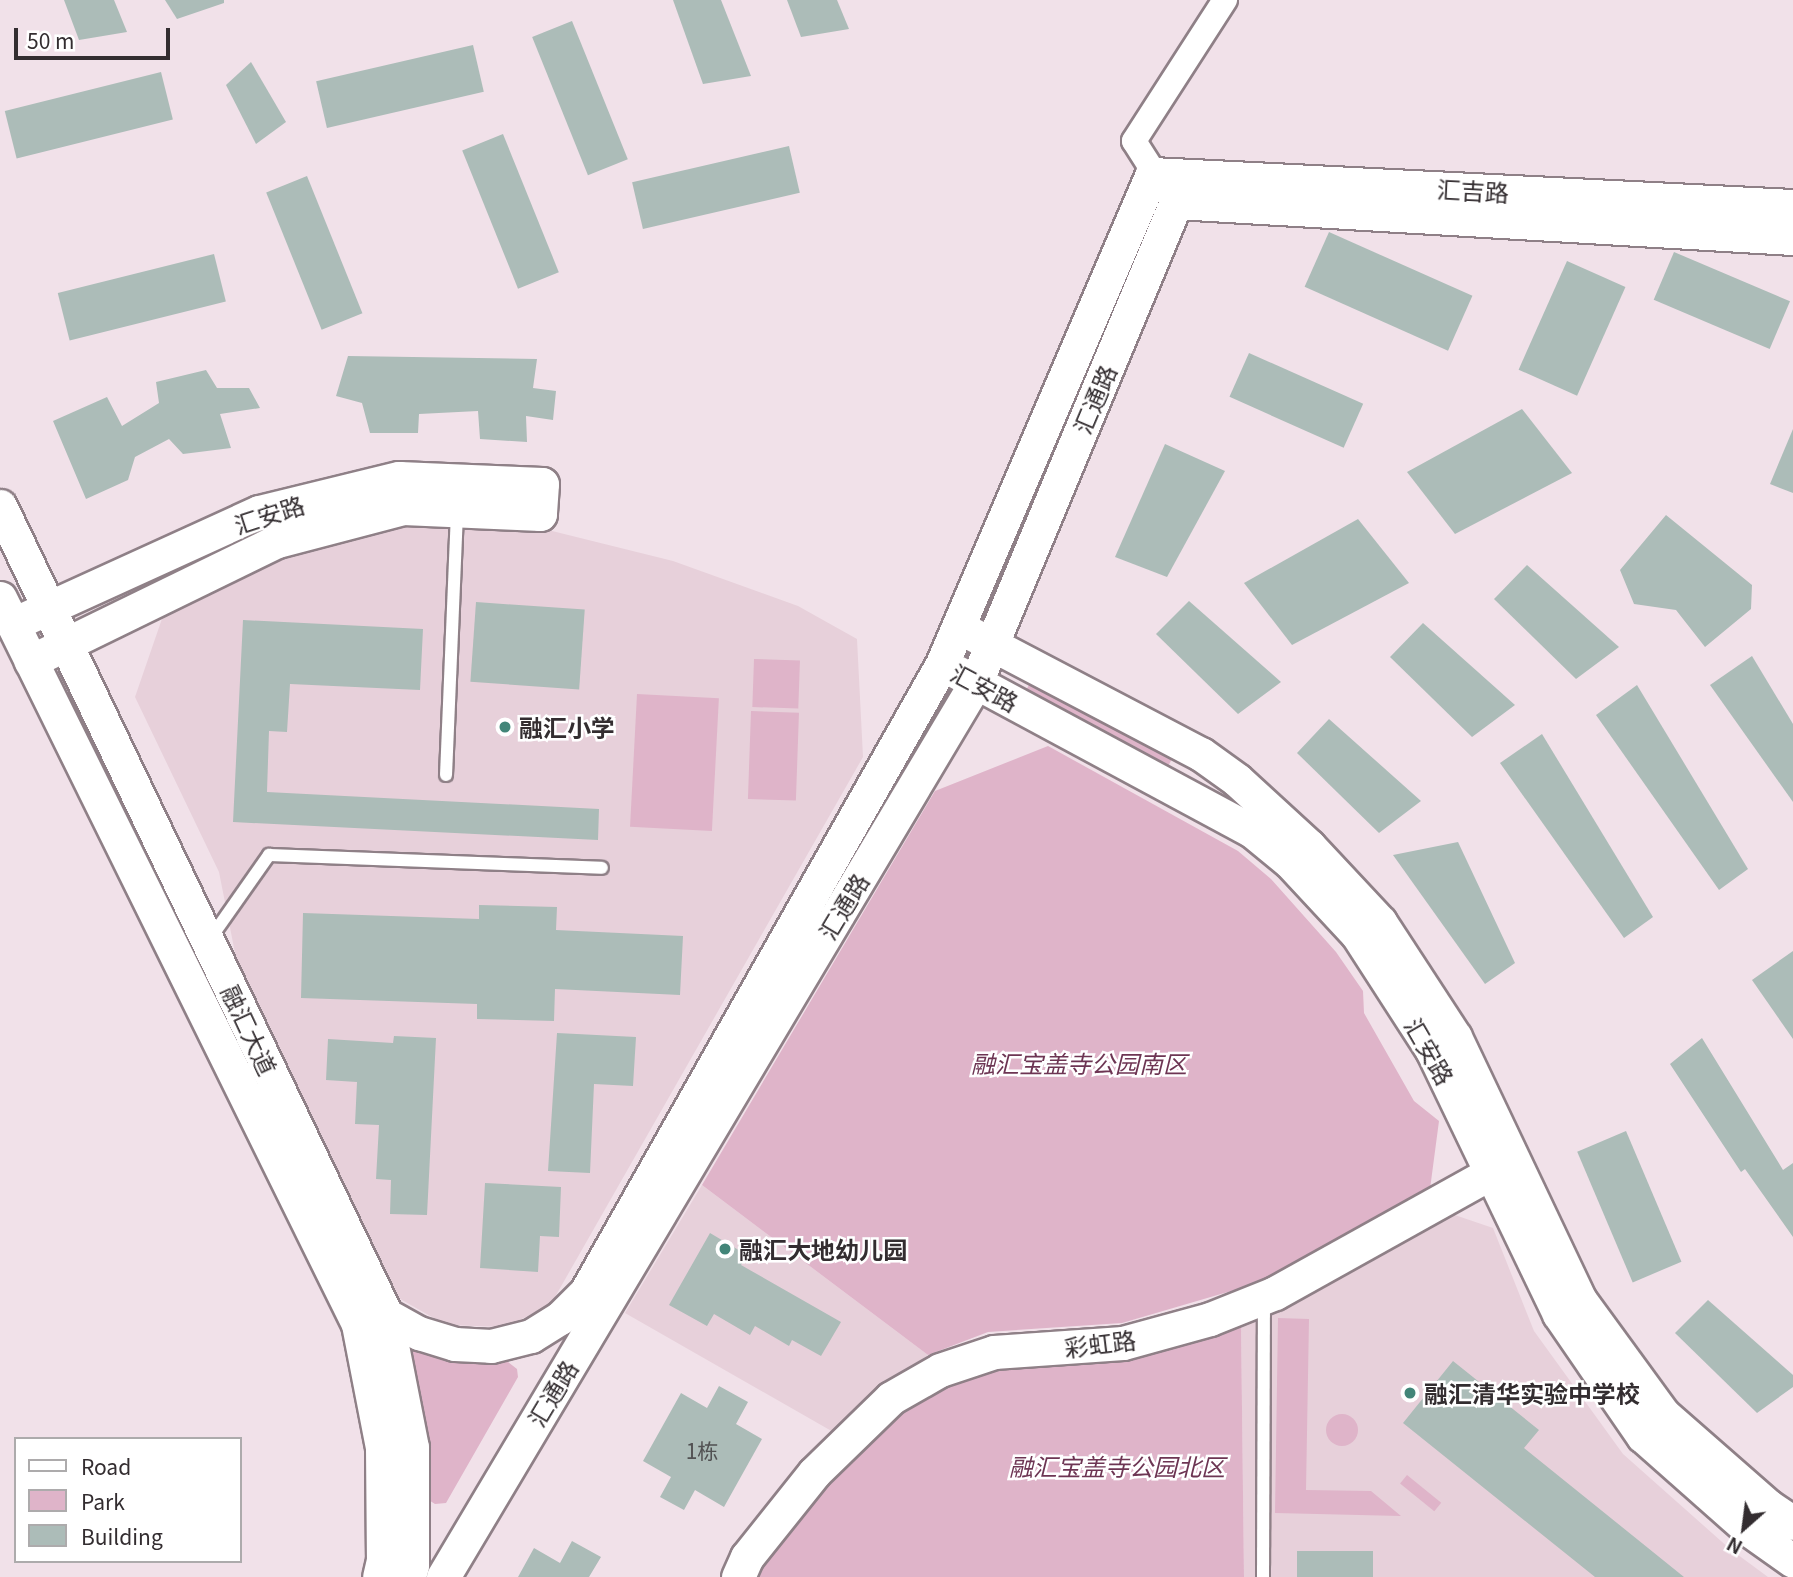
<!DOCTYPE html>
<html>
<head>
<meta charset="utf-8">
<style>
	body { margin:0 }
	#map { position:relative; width:1793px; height:1577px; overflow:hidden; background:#f1e1e9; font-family:Georgia,"Noto Sans SC",serif }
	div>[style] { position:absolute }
	.built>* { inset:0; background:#e7d0da }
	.green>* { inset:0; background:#dfb4c9; transform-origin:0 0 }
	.round { border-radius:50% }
	.building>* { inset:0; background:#acbcb8; transform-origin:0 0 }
	.roads { filter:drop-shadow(2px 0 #8f8087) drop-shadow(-2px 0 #8f8087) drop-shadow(0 2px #8f8087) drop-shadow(0 -2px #8f8087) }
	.lane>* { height:12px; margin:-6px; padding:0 6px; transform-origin:6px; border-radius:6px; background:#fff }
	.street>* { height:24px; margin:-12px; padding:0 12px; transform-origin:12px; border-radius:12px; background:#fff }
	.secondary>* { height:33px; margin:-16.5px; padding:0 16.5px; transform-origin:16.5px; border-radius:16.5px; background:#fff }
	.dots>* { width:19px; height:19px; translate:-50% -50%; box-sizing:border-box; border:4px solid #fff; border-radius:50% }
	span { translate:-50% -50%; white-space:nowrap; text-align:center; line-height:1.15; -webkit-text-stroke:5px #fff; paint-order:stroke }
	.number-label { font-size:21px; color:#515152 }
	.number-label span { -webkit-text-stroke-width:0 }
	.street-label { font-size:24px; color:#332d30 }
	.poi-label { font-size:24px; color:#332d30; font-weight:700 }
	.left { translate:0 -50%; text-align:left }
	.park-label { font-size:24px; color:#6d3553; font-style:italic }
	.legend { position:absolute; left:14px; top:1437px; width:228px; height:126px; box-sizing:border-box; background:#fff; border:2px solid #adabac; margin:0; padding:9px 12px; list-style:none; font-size:21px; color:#332d30 }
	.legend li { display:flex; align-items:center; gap:14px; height:35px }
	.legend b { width:35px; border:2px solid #adabac }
	.north { position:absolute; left:1709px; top:1493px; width:70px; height:70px; -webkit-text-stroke:5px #fff; paint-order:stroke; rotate:208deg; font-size:19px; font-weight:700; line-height:28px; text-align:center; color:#332d30 }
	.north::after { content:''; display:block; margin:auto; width:24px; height:32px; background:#332d30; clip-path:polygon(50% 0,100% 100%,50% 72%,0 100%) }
	.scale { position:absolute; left:14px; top:28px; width:156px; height:32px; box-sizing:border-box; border:4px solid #332d30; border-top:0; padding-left:9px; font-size:21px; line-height:24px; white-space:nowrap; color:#332d30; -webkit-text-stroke:5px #fff; paint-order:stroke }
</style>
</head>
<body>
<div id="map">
	<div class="built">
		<i style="clip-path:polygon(402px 521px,536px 527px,673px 561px,798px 606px,857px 639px,863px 757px,551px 1304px,506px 1327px,446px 1325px,395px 1296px,238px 968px,219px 872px,135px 697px,165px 610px,281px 550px)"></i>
		<i style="clip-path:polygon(702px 1185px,928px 1355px,878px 1392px,835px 1433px,625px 1313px)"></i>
		<i style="clip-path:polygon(1446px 1212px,1493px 1228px,1534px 1331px,1623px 1454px,1730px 1549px,1768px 1577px,1244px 1577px,1241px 1323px)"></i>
	</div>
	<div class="green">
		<i style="left:754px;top:659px;width:46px;height:48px;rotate:2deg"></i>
		<i style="left:1030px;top:683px;width:161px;height:12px;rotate:28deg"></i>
		<i style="left:637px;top:694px;width:82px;height:133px;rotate:3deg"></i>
		<i style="left:751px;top:711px;width:48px;height:88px;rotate:2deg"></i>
		<i style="clip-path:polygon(1048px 746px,1238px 851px,1271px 879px,1336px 952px,1363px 991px,1364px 1013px,1414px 1101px,1439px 1121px,1430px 1189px,1255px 1284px,1122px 1323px,988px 1332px,928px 1355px,702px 1185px,935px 791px)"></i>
		<i style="clip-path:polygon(1278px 1318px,1309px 1319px,1306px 1490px,1371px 1491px,1401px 1516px,1275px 1513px)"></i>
		<i style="clip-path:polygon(1241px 1323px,1244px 1577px,748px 1577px,820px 1480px,896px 1411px,942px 1379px,995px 1364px)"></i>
		<i style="clip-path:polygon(414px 1348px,438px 1357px,508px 1362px,517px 1369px,518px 1377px,446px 1503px,435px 1504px,424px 1497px,408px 1358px)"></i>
		<i class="round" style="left:1326px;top:1414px;width:32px;height:32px"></i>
		<i style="left:1407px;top:1475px;width:44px;height:11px;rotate:39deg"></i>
	</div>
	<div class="building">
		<i style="clip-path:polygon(64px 0,114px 0,127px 32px,79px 40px)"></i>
		<i style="clip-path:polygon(165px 0,224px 0,224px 3px,177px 19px)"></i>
		<i style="clip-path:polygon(673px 0,721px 0,751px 76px,703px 84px)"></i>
		<i style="clip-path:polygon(787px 0,837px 0,849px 29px,801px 37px)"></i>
		<i style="left:572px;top:21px;width:149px;height:43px;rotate:68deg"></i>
		<i style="left:473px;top:45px;width:48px;height:161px;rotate:77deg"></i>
		<i style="clip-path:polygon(251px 62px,286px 122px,256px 144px,226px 85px)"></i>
		<i style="left:161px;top:72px;width:49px;height:161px;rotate:76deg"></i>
		<i style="left:503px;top:134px;width:149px;height:44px;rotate:68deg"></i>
		<i style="left:789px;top:146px;width:48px;height:161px;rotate:77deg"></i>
		<i style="left:307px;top:176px;width:148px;height:44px;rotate:68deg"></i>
		<i style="left:1329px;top:232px;width:157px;height:60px;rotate:24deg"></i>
		<i style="left:1674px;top:252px;width:126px;height:52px;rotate:23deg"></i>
		<i style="left:214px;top:254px;width:49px;height:161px;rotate:76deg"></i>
		<i style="left:1567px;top:261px;width:64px;height:119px;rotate:24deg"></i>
		<i style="left:1249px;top:353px;width:125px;height:48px;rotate:24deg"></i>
		<i style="clip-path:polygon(348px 356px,537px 359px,533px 388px,556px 391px,553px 420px,526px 416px,527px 442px,480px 439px,478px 411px,419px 414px,418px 433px,370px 433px,362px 403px,336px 396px)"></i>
		<i style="clip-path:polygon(206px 370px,217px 388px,249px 388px,260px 408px,220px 414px,231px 448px,183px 454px,169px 439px,135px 457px,128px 480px,86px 499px,53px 421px,107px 397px,122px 426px,159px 403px,156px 382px)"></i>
		<i style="clip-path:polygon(1522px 409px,1572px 473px,1455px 534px,1407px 472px)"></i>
		<i style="clip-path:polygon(1793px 429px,1793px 493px,1770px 484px)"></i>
		<i style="clip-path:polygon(1165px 444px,1225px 471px,1167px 577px,1115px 557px)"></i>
		<i style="clip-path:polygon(1666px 515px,1752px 585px,1751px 609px,1705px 647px,1676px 610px,1634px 604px,1620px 570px)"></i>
		<i style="clip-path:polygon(1358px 519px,1409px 583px,1292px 645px,1244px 583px)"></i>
		<i style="clip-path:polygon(1527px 565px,1619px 647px,1576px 679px,1494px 599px)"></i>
		<i style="clip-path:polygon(1189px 601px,1281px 682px,1238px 714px,1156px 634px)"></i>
		<i style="left:476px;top:602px;width:109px;height:80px;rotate:4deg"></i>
		<i style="clip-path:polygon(243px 620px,423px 629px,420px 690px,290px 684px,287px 732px,269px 731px,267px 792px,599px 809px,598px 840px,233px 822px)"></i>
		<i style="clip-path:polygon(1423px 623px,1515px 705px,1472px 737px,1390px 657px)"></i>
		<i style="clip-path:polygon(1752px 656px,1793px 724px,1793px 802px,1710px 685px)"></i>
		<i style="clip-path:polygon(1637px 685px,1748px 869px,1719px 890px,1596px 715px)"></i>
		<i style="clip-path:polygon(1329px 719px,1421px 801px,1379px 833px,1297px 753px)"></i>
		<i style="clip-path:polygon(1542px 734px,1653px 917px,1624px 938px,1500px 763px)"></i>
		<i style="clip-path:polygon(1458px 842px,1515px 963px,1485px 984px,1393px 855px)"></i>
		<i style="clip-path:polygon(479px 905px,557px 907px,556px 930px,683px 936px,680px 995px,555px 989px,554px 1021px,477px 1019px,477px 1004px,301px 998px,303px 913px,479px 919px)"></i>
		<i style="clip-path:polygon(1793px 951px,1793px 1039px,1752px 980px)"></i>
		<i style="clip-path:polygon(557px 1033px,636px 1037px,633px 1086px,594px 1084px,590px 1173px,548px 1171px)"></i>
		<i style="clip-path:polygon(394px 1036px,436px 1038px,427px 1215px,390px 1214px,391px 1180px,376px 1179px,379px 1125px,355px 1124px,357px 1082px,326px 1080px,328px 1039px,393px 1043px)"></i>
		<i style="clip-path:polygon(1702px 1038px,1783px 1170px,1793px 1163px,1793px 1237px,1745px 1169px,1741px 1172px,1670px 1064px)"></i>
		<i style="left:1626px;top:1131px;width:142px;height:53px;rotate:67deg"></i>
		<i style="clip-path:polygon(485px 1183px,561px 1187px,559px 1237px,540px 1236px,538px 1272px,480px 1268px)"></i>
		<i style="clip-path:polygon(710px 1233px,747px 1255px,741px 1265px,841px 1322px,821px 1356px,792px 1340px,789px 1346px,755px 1326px,750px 1335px,714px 1314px,707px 1326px,669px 1305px)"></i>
		<i style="clip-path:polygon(1708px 1300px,1793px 1375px,1793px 1387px,1757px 1413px,1675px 1333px)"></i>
		<i style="clip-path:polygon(1453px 1361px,1539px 1430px,1524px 1448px,1684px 1577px,1595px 1577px,1403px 1423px)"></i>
		<i style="clip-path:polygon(719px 1386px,748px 1402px,736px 1424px,762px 1439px,724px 1507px,695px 1490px,684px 1510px,660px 1497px,671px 1477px,643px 1461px,681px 1393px,707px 1408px)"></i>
		<i style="clip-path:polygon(572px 1541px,601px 1557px,589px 1577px,518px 1577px,534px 1548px,560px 1563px)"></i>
		<i style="left:1373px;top:1551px;width:26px;height:76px;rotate:90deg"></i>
	</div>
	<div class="roads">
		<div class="lane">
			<i style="left:446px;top:775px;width:263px;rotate:-87.6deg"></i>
			<i style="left:210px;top:939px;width:103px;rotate:-54.9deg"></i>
			<i style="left:269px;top:855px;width:333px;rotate:2.2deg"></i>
			<i style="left:1263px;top:1577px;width:276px;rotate:-89.8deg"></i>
		</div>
		<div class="street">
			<i style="left:1162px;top:185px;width:52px;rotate:-122.5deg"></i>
			<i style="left:1134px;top:141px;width:168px;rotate:-57.2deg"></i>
		</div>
		<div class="secondary">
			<i style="left:0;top:506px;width:896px;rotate:64.49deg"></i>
			<i style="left:386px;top:1315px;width:135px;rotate:78.9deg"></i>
			<i style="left:412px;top:1447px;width:118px;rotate:90deg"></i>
			<i style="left:412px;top:1565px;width:12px;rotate:104deg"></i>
			<i style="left:0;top:598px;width:809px;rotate:63.75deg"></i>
			<i style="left:358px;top:1324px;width:126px;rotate:79deg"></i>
			<i style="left:382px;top:1448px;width:112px;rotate:89.5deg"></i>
			<i style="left:383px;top:1560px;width:17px;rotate:103deg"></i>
			<i style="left:13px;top:624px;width:270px;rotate:-24.5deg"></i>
			<i style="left:259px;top:512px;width:144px;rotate:-13.7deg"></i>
			<i style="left:399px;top:478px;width:143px;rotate:2.4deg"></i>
			<i style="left:542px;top:484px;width:30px;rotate:94deg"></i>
			<i style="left:540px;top:514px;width:137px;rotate:-177.5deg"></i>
			<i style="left:403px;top:508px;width:130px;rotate:165.3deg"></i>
			<i style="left:277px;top:541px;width:274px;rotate:154deg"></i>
			<i style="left:972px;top:634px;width:259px;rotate:27.7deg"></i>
			<i style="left:1201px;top:754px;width:44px;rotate:35.8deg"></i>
			<i style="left:1237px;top:780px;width:98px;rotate:42.5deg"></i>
			<i style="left:1309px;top:846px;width:104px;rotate:46.9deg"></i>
			<i style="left:1380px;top:922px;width:137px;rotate:56.9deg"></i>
			<i style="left:1455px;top:1037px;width:291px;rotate:64.6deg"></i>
			<i style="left:1580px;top:1300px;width:141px;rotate:53.9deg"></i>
			<i style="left:1663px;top:1414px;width:140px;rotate:41.2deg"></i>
			<i style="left:1768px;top:1506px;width:30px;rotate:34deg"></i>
			<i style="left:957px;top:672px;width:334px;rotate:28.3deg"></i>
			<i style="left:1251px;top:830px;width:50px;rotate:39.4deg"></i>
			<i style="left:1290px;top:862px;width:98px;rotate:47.1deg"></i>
			<i style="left:1357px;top:934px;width:138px;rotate:57.1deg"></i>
			<i style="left:1432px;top:1050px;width:293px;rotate:64.3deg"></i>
			<i style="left:1559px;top:1314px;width:148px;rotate:55.5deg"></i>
			<i style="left:1643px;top:1436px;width:140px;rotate:41.5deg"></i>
			<i style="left:1748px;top:1529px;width:55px;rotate:35.4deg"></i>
			<i style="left:386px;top:1315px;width:38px;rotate:29deg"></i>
			<i style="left:419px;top:1333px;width:38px;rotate:17deg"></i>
			<i style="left:455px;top:1344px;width:36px;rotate:3deg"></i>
			<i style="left:491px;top:1346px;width:41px;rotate:-14deg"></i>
			<i style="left:531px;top:1336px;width:34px;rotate:-32deg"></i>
			<i style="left:560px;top:1318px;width:37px;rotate:-45deg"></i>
			<i style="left:586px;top:1292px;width:722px;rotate:-60.45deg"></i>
			<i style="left:942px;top:664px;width:533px;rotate:-66.8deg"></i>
			<i style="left:1152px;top:174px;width:642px;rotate:2.86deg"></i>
			<i style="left:443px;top:1577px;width:1042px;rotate:-59.22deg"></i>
			<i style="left:976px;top:682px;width:520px;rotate:-67.38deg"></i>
			<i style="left:1176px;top:202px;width:618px;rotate:3.34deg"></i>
			<i style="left:738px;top:1577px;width:22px;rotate:-66deg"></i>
			<i style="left:747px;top:1557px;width:107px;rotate:-51.4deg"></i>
			<i style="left:814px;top:1473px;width:107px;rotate:-44.2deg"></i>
			<i style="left:891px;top:1398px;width:56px;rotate:-29.7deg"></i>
			<i style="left:940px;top:1370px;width:57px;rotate:-18.4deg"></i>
			<i style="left:994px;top:1352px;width:129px;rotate:-4deg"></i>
			<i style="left:1123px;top:1343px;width:90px;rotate:-15.4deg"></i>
			<i style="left:1210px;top:1319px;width:70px;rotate:-21.8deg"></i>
			<i style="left:1275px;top:1293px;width:271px;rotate:-29.1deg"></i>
		</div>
	</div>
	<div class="dots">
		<i style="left:505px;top:727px;background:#428578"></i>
		<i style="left:725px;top:1249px;background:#428578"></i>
		<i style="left:1410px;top:1393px;background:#428578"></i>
	</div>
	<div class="number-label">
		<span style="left:702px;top:1450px">1栋</span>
	</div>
	<div class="street-label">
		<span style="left:1473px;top:190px;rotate:3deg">汇吉路</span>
		<span style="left:1094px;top:399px;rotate:-67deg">汇通路</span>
		<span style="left:269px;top:514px;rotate:-18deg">汇安路</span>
		<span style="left:985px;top:687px;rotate:28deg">汇安路</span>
		<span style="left:843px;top:906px;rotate:-59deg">汇通路</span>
		<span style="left:250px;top:1030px;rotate:65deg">融汇大道</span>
		<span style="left:1430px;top:1051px;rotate:60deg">汇安路</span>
		<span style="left:1100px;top:1343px;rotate:-7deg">彩虹路</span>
		<span style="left:552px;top:1393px;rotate:-59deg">汇通路</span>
	</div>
	<div class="poi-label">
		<span class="left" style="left:519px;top:727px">融汇小学</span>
		<span class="left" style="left:739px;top:1249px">融汇大地幼儿园</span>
		<span class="left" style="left:1424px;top:1393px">融汇清华实验中学校</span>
	</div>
	<div class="park-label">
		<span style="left:1079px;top:1063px">融汇宝盖寺公园南区</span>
		<span style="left:1117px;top:1466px">融汇宝盖寺公园北区</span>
	</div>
	<ul class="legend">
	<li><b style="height:9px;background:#fff"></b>Road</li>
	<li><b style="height:19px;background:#dfb4c9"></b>Park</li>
	<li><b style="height:19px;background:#acbcb8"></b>Building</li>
	</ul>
	<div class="north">N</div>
	<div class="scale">50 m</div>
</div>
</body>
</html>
